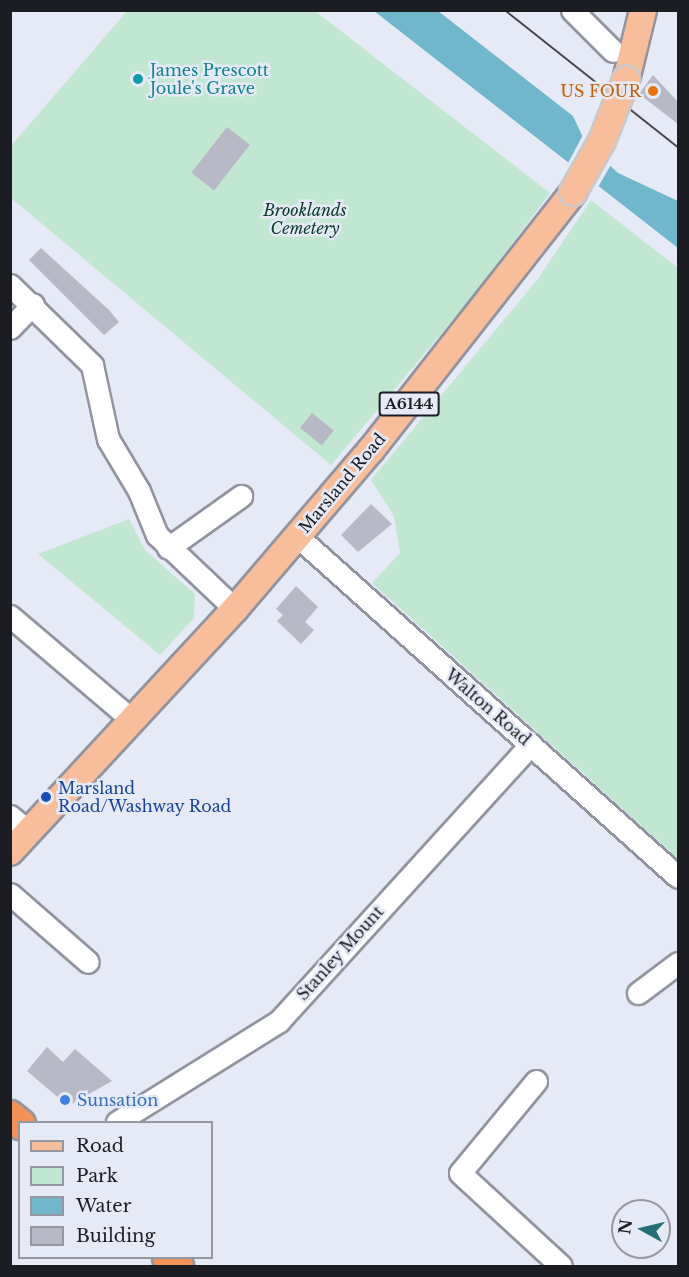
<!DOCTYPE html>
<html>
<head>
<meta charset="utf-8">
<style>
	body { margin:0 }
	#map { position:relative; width:689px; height:1277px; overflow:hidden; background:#e6eaf6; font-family:"Libre Baskerville",serif }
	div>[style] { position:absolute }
	.green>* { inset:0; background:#c1e7d2 }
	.water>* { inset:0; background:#70b7cc }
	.pier>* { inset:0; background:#e6eaf6 }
	.building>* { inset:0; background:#b7bac6; transform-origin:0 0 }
	.roads { filter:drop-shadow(2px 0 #91949f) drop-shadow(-2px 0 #91949f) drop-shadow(0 2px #91949f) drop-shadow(0 -2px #91949f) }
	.minor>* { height:21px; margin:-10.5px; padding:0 10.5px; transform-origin:10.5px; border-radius:10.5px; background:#fff }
	.major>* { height:26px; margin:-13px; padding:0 13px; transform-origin:13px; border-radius:13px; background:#f8bd9b }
	.highway>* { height:30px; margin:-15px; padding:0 15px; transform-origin:15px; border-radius:15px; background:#f49158 }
	.tram>* { height:1.5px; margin:-0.75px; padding:0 0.75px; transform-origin:0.75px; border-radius:0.75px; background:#46484e }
	.bridges { filter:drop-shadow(2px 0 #c9c9ca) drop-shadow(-2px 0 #c9c9ca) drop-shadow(0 2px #c9c9ca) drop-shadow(0 -2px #c9c9ca) }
	.major-bridge>* { height:26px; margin:-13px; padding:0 13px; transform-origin:13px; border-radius:13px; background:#f8bd9b }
	.dots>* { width:16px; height:16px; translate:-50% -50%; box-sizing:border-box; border:3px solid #e6eaf6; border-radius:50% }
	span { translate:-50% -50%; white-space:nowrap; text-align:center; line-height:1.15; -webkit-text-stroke:5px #e6eaf6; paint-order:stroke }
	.shield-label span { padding:2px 4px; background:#e6eaf6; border:2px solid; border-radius:4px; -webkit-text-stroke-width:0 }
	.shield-label { font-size:15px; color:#1c1d22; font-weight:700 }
	.culture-label { font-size:16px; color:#0d838f }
	.left { translate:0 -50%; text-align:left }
	.food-label { font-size:16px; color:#c56008 }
	.right { translate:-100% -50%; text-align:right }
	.park-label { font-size:16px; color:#073a25; font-style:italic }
	.street-label { font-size:16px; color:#1c1d22 }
	.transit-label { font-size:16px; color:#164399 }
	.shop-label { font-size:16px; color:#366cbe }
	.frame { position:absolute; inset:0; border:12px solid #1c1d22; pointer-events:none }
	.legend { position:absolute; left:18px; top:1121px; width:195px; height:138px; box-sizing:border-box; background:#e6eaf6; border:2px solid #9598a1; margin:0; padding:8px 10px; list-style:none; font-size:18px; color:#1c1d22 }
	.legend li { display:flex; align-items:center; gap:12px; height:30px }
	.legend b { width:30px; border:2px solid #9598a1 }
	.north { position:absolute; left:611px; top:1199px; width:60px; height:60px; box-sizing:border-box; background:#e6eaf6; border:2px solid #9598a1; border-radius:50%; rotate:278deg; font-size:16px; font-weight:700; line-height:24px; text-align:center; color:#1c1d22 }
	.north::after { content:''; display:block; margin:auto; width:21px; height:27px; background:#246f76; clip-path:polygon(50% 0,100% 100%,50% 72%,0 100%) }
</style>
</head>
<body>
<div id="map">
	<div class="green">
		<i style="clip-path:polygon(127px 11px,315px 11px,550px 193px,473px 296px,331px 465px,11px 198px,10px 147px)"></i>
		<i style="clip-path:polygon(591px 200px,678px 268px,678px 859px,372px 583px,400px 553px,394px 516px,371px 480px,537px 280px)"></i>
		<i style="clip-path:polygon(129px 519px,145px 550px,195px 594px,194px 618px,160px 655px,38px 554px)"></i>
	</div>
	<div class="water">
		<i style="clip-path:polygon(374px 11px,438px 11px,573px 116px,585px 142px,618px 173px,678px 201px,678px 248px)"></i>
	</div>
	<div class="pier">
		<i style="clip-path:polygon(584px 133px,612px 163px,597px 189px,567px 165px)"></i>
	</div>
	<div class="building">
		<i style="clip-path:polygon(653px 75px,678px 102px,678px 124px,639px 94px)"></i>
		<i style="left:227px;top:127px;width:29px;height:58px;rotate:38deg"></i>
		<i style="clip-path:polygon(41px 248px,109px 310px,119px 322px,104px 335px,29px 260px)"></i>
		<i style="left:312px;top:413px;width:28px;height:19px;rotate:39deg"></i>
		<i style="clip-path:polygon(371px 504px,392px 524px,358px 552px,341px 535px)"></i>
		<i style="clip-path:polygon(296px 586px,318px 607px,305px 622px,314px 630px,301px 644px,277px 621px,283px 615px,276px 609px)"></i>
		<i style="clip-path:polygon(47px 1047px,63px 1062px,75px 1049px,112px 1081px,68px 1106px,27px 1071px)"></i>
	</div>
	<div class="roads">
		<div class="minor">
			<i style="left:572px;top:10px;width:58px;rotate:45deg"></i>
			<i style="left:10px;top:285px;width:115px;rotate:44.3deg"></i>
			<i style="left:92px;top:365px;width:76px;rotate:77.8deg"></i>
			<i style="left:108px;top:439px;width:61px;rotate:59.2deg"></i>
			<i style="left:139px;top:491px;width:48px;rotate:67.8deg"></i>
			<i style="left:157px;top:535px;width:108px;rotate:43.5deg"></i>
			<i style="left:10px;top:328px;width:33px;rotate:-46deg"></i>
			<i style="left:297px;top:536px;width:511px;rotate:41.83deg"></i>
			<i style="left:168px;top:548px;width:90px;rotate:-35.5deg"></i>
			<i style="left:10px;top:616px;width:160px;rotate:40.4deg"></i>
			<i style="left:10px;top:816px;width:25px;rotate:40deg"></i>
			<i style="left:10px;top:894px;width:103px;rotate:41.1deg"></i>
			<i style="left:638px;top:993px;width:50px;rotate:-36.9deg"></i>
			<i style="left:536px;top:1081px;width:119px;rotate:129.6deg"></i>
			<i style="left:460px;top:1173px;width:137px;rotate:42.6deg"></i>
			<i style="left:117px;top:1122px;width:191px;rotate:-31.9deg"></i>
			<i style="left:279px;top:1021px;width:374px;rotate:-47.7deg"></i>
		</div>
		<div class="major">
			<i style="left:626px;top:80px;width:72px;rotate:-76.3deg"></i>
			<i style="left:10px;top:852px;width:331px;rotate:-47.2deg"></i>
			<i style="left:235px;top:609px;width:209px;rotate:-49.5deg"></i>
			<i style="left:371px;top:450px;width:328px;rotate:-51.9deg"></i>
		</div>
		<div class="highway">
			<i style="left:10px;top:1116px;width:13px;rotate:39deg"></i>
			<i style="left:168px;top:1258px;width:13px;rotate:39deg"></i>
		</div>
	</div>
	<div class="tram">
		<i style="left:505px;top:10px;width:221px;rotate:38.4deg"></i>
	</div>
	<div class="bridges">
		<div class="major-bridge">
			<i style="left:573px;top:192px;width:59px;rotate:-60.4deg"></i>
			<i style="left:602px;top:141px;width:66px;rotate:-68.5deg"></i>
		</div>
	</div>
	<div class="dots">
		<i style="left:138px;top:79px;background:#0f9aa8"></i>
		<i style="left:653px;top:91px;background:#e8710a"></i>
		<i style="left:46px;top:797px;background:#1a4fb4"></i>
		<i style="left:65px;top:1100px;background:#3f7fe0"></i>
	</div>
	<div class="shield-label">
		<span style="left:409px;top:404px">A6144</span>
	</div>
	<div class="culture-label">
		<span class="left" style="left:150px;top:79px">James Prescott<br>Joule's Grave</span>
	</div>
	<div class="food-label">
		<span class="right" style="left:641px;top:91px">US FOUR</span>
	</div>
	<div class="park-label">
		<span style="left:305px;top:219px">Brooklands<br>Cemetery</span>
	</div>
	<div class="street-label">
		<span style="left:342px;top:483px;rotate:-50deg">Marsland Road</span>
		<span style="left:488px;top:707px;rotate:41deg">Walton Road</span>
		<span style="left:340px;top:953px;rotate:-48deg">Stanley Mount</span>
	</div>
	<div class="transit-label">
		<span class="left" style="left:58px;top:797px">Marsland<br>Road/Washway Road</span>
	</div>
	<div class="shop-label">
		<span class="left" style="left:77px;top:1100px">Sunsation</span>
	</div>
	<div class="frame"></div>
	<ul class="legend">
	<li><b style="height:8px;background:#f8bd9b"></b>Road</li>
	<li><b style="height:16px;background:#c1e7d2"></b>Park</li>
	<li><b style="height:16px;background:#70b7cc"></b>Water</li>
	<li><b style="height:16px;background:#b7bac6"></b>Building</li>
	</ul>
	<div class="north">N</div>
</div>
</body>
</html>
